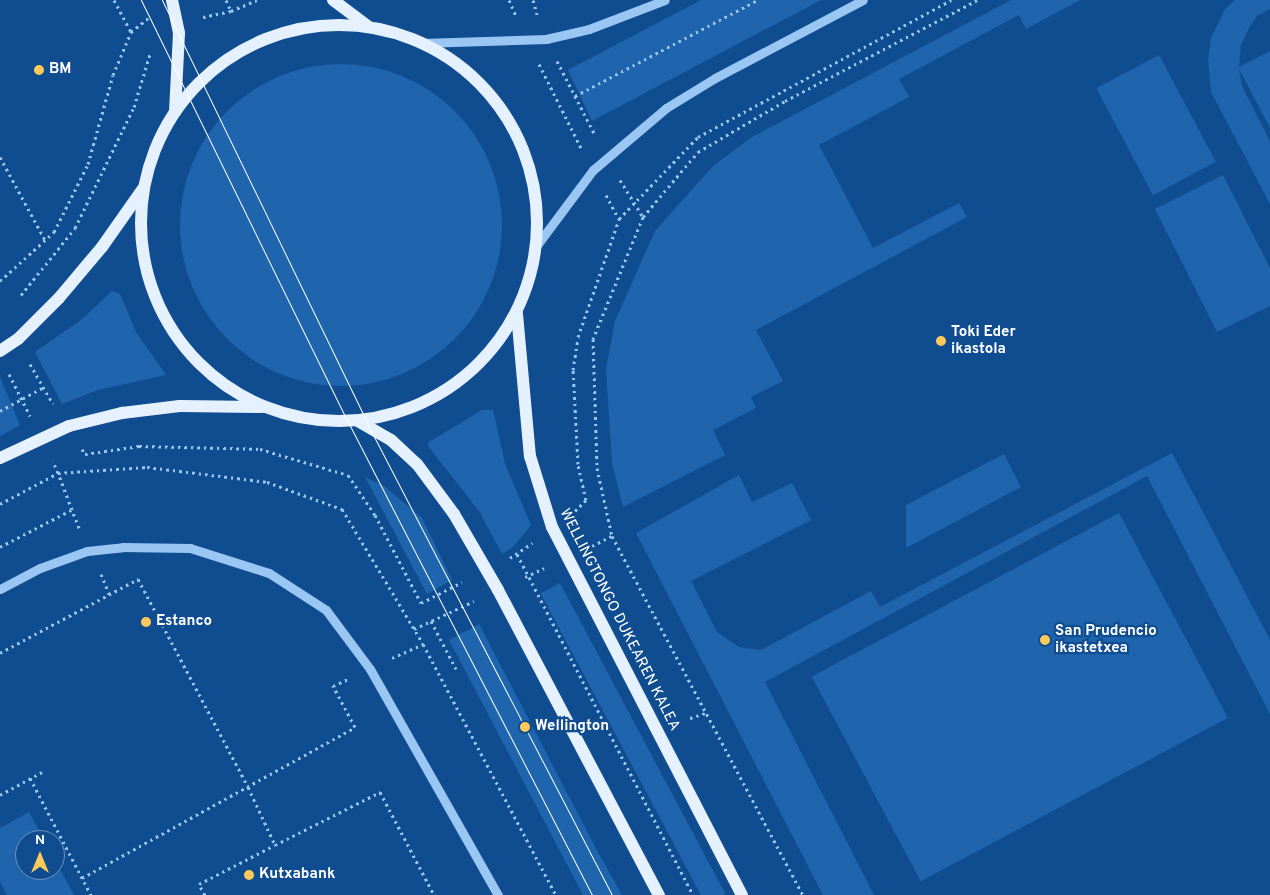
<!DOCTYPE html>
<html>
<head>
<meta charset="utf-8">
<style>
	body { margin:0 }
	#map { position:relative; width:1270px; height:895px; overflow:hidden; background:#104d90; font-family:Overpass,sans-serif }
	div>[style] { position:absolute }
	.green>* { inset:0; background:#1e65ae; transform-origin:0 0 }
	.round { border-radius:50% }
	.path>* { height:3px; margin-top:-1.5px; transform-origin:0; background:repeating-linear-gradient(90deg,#9ac6f3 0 2.5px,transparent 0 6.5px) }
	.minor>* { height:9px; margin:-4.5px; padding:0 4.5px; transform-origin:4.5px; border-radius:4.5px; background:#9ac6f3 }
	.major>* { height:12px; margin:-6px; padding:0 6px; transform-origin:6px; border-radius:6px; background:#e6f1ff }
	.major>.ring { margin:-6px; padding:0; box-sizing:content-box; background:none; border:12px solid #e6f1ff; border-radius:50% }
	.tram>* { height:1px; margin:-0.5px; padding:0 0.5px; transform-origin:0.5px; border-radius:0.5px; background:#fff }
	.dots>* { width:14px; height:14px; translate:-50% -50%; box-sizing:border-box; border:2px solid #104d90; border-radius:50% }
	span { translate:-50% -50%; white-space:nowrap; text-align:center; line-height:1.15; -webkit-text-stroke:4.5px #104d90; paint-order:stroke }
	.poi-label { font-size:15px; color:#fff; font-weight:700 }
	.left { translate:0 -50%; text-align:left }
	.street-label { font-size:15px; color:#fff }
	.north { position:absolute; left:15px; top:830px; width:50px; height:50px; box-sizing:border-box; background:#104d90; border:1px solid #7094bc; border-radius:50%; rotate:0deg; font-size:14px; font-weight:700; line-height:20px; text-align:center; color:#fff }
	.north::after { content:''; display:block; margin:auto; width:18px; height:22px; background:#ffc95c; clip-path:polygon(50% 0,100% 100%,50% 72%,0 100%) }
</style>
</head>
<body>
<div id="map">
	<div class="green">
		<i style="clip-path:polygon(701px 0,821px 0,592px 121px,568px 70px)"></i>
		<i style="clip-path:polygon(1011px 0,1080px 0,1026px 29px,1019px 15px,899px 79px,909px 97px,819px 145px,873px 248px,959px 203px,967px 217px,756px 330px,783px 381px,751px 397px,756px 408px,713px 430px,725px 455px,623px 507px,612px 463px,606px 369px,615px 321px,655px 231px,713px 166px,752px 137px)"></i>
		<i style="clip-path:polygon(1235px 0,1270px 0,1270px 9px,1257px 16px,1249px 28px,1241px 45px,1239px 67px,1270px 51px,1270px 128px,1239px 69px,1242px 86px,1270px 141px,1270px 204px,1211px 92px,1208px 60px,1211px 38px,1225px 9px)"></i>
		<i style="left:1159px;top:55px;width:121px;height:71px;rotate:62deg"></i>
		<i class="round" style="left:180px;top:64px;width:322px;height:322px"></i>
		<i style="clip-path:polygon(1223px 175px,1270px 268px,1270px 306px,1217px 332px,1155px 209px)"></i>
		<i style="clip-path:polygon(112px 291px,120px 294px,136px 332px,166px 375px,98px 390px,62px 404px,35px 352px,81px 320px)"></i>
		<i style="clip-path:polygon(0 377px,20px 425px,0 436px)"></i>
		<i style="clip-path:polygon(482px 410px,493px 410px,505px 464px,531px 525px,513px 547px,502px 554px,479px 511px,428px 446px,429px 442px)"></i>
		<i style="clip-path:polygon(1172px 453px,1270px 640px,1270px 714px,1147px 476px,765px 682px,874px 895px,823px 895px,636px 533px,739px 475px,752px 502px,792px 483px,811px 520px,691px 581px,717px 632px,739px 647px,761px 650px,871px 591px,880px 607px)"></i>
		<i style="clip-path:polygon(1004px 454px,1021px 487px,906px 548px,906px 505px)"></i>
		<i style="clip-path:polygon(365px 477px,384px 486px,422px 518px,452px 580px,427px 594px)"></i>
		<i style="left:1119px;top:513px;width:232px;height:348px;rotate:62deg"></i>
		<i style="left:560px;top:583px;width:352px;height:22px;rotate:62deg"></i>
		<i style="clip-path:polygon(479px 624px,600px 856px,622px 895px,583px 895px,449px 640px)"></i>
		<i style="clip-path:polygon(29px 812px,44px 840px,25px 840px,25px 870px,55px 870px,55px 860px,74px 895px,7px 895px,0 882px,0 828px)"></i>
	</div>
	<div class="path">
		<i style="left:114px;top:0;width:36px;rotate:62deg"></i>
		<i style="left:226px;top:0;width:12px;rotate:66deg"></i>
		<i style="left:509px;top:0;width:17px;rotate:66deg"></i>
		<i style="left:533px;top:0;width:15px;rotate:74deg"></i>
		<i style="left:203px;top:17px;width:29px;rotate:-12deg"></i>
		<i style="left:231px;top:11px;width:28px;rotate:-23deg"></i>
		<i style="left:557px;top:61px;width:83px;rotate:62.8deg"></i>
		<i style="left:539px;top:64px;width:94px;rotate:63.4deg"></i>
		<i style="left:575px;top:96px;width:207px;rotate:-27.7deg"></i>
		<i style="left:0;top:157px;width:94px;rotate:61.5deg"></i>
		<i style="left:620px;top:180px;width:44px;rotate:58.1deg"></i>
		<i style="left:643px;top:217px;width:132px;rotate:112.3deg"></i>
		<i style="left:593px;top:339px;width:129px;rotate:88.2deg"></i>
		<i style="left:597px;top:468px;width:70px;rotate:77.6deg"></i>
		<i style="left:612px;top:536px;width:407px;rotate:62deg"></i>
		<i style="left:606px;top:195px;width:27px;rotate:62deg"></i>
		<i style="left:643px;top:217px;width:85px;rotate:-49.8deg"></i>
		<i style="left:698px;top:152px;width:101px;rotate:-30.4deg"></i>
		<i style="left:785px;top:101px;width:217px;rotate:-27.7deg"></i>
		<i style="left:0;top:281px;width:73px;rotate:-42.2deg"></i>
		<i style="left:54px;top:232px;width:76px;rotate:-63.4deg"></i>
		<i style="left:88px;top:164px;width:92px;rotate:-74.3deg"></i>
		<i style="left:113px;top:75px;width:47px;rotate:-67.3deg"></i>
		<i style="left:131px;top:32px;width:22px;rotate:-39deg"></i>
		<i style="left:21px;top:295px;width:86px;rotate:-51.1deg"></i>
		<i style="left:75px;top:228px;width:135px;rotate:-64deg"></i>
		<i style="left:134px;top:107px;width:55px;rotate:-73.2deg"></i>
		<i style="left:30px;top:364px;width:46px;rotate:60.1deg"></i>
		<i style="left:9px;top:374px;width:47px;rotate:63.4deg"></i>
		<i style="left:0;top:411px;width:48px;rotate:-28.7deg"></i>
		<i style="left:82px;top:449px;width:6px;rotate:59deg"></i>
		<i style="left:85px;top:454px;width:55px;rotate:-8.4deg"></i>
		<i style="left:139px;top:446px;width:121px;rotate:1.4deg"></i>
		<i style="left:260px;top:449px;width:92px;rotate:16.5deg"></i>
		<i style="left:348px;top:475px;width:48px;rotate:56deg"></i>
		<i style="left:375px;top:515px;width:99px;rotate:62.4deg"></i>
		<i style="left:421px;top:603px;width:46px;rotate:-27.1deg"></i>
		<i style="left:0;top:504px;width:66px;rotate:-28.1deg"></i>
		<i style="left:58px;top:473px;width:13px;rotate:-113deg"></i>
		<i style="left:575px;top:511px;width:16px;rotate:-45deg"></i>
		<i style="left:586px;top:500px;width:37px;rotate:-103deg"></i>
		<i style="left:578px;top:464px;width:94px;rotate:-93deg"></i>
		<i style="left:573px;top:370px;width:33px;rotate:-81deg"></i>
		<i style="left:578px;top:337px;width:125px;rotate:-70.8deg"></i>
		<i style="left:619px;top:219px;width:114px;rotate:-46.1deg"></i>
		<i style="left:698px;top:137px;width:288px;rotate:-28.4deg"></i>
		<i style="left:79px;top:528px;width:59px;rotate:-110.9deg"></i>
		<i style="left:58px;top:473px;width:89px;rotate:-3.9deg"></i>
		<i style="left:147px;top:467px;width:121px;rotate:7.1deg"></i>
		<i style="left:267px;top:482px;width:80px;rotate:19.8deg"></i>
		<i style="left:342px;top:509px;width:157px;rotate:59deg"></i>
		<i style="left:423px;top:644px;width:284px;rotate:62.1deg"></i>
		<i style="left:592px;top:546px;width:22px;rotate:-27deg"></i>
		<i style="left:0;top:547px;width:82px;rotate:-27.5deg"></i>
		<i style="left:517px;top:554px;width:384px;rotate:62.7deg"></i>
		<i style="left:510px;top:558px;width:27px;rotate:-34deg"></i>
		<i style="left:101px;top:574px;width:22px;rotate:68deg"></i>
		<i style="left:525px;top:577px;width:21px;rotate:-25deg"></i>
		<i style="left:431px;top:621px;width:54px;rotate:62.5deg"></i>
		<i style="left:414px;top:629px;width:66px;rotate:-25deg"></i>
		<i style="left:0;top:653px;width:157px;rotate:-28.2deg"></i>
		<i style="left:138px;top:579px;width:235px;rotate:62.1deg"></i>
		<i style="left:248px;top:787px;width:64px;rotate:65deg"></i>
		<i style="left:275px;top:845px;width:118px;rotate:-26.8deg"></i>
		<i style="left:380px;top:792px;width:116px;rotate:62.3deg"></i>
		<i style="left:392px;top:658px;width:34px;rotate:-24deg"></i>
		<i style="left:690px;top:718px;width:16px;rotate:-18deg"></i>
		<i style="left:30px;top:778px;width:132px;rotate:62.5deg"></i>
		<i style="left:0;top:795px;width:48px;rotate:-28.7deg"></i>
		<i style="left:82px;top:878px;width:312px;rotate:-28.9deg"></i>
		<i style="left:355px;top:727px;width:47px;rotate:-118.2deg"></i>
		<i style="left:333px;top:686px;width:17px;rotate:-25deg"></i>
		<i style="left:205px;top:895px;width:13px;rotate:-119deg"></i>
		<i style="left:199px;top:884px;width:85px;rotate:-27.2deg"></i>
	</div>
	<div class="minor">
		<i style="left:422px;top:43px;width:124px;rotate:-1.8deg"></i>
		<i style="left:546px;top:39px;width:44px;rotate:-13.1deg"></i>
		<i style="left:589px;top:29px;width:81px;rotate:-20.9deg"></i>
		<i style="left:537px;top:245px;width:94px;rotate:-53.3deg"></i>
		<i style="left:593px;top:170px;width:96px;rotate:-40.3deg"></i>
		<i style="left:666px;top:108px;width:57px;rotate:-31.5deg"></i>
		<i style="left:715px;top:78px;width:167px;rotate:-27.8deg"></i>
		<i style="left:0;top:589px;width:45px;rotate:-27.7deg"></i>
		<i style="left:40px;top:568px;width:50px;rotate:-19.9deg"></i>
		<i style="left:87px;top:551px;width:36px;rotate:-6deg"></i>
		<i style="left:123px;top:547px;width:67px;rotate:0.9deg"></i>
		<i style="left:190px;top:548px;width:83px;rotate:17.6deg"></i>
		<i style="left:269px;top:573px;width:68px;rotate:33deg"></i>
		<i style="left:326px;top:610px;width:74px;rotate:53.3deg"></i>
		<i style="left:370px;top:669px;width:260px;rotate:60.5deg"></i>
	</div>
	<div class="major">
		<i style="left:172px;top:0;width:34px;rotate:78deg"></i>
		<i style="left:179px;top:33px;width:79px;rotate:92.9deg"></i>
		<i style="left:333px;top:0;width:45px;rotate:36.9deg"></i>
		<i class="ring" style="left:141px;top:25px;width:384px;height:384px"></i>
		<i style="left:517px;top:314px;width:143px;rotate:84.8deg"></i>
		<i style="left:530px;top:456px;width:74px;rotate:72.8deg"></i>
		<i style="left:552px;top:527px;width:414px;rotate:62.7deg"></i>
		<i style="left:0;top:351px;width:22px;rotate:-34deg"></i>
		<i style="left:18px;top:339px;width:58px;rotate:-45deg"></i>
		<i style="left:59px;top:298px;width:67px;rotate:-49.9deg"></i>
		<i style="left:102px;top:247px;width:70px;rotate:-54.9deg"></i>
		<i style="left:358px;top:421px;width:38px;rotate:30deg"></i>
		<i style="left:391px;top:440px;width:35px;rotate:43deg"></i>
		<i style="left:417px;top:464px;width:62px;rotate:53.5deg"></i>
		<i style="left:454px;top:514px;width:88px;rotate:59.9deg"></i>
		<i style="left:498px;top:590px;width:345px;rotate:62.2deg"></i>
		<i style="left:0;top:458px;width:76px;rotate:-24.9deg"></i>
		<i style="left:69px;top:426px;width:55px;rotate:-13.8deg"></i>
		<i style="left:122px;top:413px;width:58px;rotate:-6.9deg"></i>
		<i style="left:180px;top:406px;width:82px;rotate:0.7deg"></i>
	</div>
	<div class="tram">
		<i style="left:141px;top:0;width:470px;rotate:63.9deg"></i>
		<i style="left:348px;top:422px;width:532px;rotate:62.71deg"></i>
		<i style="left:162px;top:0;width:475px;rotate:64.1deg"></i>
		<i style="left:369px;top:427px;width:527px;rotate:62.56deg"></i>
	</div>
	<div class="dots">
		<i style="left:39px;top:70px;background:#ffc95c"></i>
		<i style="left:941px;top:341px;background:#ffc95c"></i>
		<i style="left:146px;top:622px;background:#ffc95c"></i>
		<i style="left:1045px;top:640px;background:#ffc95c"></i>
		<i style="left:525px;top:727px;background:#ffc95c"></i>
		<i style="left:249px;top:875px;background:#ffc95c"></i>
	</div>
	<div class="poi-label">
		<span class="left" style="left:49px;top:70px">BM</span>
		<span class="left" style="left:951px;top:341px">Toki Eder<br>ikastola</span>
		<span class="left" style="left:156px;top:622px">Estanco</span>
		<span class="left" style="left:1055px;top:640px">San Prudencio<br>ikastetxea</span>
		<span class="left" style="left:535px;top:727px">Wellington</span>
		<span class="left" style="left:259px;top:875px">Kutxabank</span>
	</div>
	<div class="street-label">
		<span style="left:619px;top:620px;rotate:63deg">WELLINGTONGO DUKEAREN KALEA</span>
	</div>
	<div class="north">N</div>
</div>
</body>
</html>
